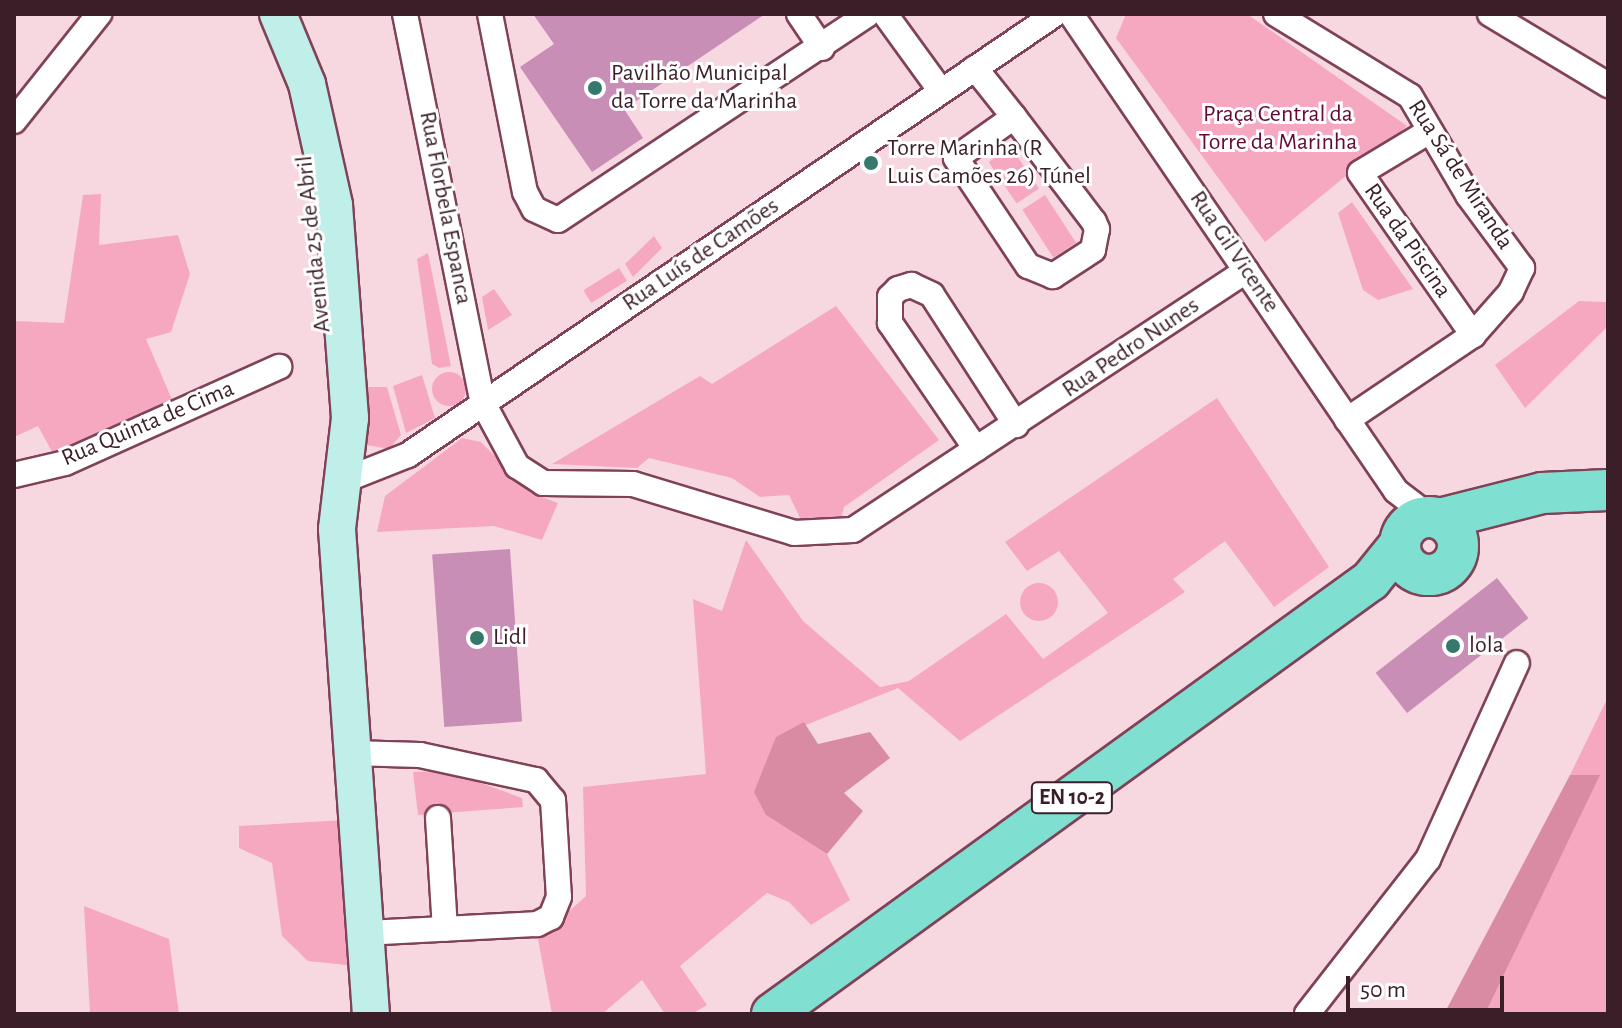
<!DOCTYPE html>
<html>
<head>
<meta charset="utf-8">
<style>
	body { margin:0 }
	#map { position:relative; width:1622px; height:1028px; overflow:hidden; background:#f7d8e1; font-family:"Alegreya Sans",sans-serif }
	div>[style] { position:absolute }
	.green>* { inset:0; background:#f6a8c1; transform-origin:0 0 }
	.round { border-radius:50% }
	.forest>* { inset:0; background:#d98ba4 }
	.building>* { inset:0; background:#c98eb6; transform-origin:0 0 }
	.roads { filter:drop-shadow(2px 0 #7f4257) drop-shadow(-2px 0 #7f4257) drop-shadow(0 2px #7f4257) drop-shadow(0 -2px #7f4257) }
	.minor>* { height:24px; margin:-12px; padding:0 12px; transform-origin:12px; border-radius:12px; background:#fff }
	.secondary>* { height:36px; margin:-18px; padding:0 18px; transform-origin:18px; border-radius:18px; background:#bfefe8 }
	.primary>* { height:40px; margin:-20px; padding:0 20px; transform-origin:20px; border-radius:20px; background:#7fdfd0 }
	.primary>.ring { margin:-20px; padding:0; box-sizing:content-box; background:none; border:40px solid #7fdfd0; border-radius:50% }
	.dots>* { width:22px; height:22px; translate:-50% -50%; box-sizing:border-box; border:4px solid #fff; border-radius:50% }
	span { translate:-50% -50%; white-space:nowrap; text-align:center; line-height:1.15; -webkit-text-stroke:6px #fff; paint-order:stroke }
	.shield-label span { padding:2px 6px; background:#fff; border:2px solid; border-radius:6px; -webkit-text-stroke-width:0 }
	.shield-label { font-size:22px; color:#3a1f28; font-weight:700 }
	.poi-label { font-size:24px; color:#3a1f28 }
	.left { translate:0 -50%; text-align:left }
	.park-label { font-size:24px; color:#660836 }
	.street-label { font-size:24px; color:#3a1f28 }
	.frame { position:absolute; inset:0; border:16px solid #3a1f28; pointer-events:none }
	.scale { position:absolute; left:1346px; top:976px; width:158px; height:36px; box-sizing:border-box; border:4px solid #3a1f28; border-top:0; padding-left:10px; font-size:24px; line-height:28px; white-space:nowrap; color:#3a1f28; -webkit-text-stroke:6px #fff; paint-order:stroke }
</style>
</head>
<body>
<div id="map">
	<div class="green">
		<i style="clip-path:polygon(1126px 14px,1247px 14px,1407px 126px,1265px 242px,1116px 38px)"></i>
		<i style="left:1011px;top:147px;width:50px;height:27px;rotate:56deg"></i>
		<i style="clip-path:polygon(101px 194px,99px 245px,178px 235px,190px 274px,171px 332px,146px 339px,173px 402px,55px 457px,38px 426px,14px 437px,14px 321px,64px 323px,83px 195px)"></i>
		<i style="left:1045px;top:195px;width:57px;height:27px;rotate:57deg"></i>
		<i style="clip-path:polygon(1352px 202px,1413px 289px,1378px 300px,1363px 290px,1338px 213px)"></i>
		<i style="clip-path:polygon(654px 236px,662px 248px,633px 277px,625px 264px)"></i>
		<i style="clip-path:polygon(428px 253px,451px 366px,439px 368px,432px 364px,417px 259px)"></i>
		<i style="left:619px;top:268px;width:15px;height:42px;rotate:58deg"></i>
		<i style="clip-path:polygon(494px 289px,512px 315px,488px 330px,482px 297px)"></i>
		<i style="clip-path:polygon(1579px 301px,1606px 302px,1608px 326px,1525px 408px,1495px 365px)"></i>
		<i style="clip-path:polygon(836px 306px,939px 440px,844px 507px,840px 523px,802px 522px,789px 495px,760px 497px,732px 478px,649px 458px,637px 468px,552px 464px,700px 376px,712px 384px)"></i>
		<i class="round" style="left:432px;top:372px;width:34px;height:34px"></i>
		<i style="clip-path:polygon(422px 375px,435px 418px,406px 433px,393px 386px)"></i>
		<i style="clip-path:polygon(364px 387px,387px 387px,401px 435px,389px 449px,367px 445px)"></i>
		<i style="clip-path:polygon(1217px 398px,1329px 567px,1274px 607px,1225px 541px,1173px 579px,1185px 592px,960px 741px,898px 688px,776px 737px,766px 815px,827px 854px,850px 900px,811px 925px,789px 902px,767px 893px,680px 966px,707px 1005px,692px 1014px,665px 1014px,642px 980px,602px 1014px,552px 1014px,538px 939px,586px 896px,583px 787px,706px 774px,693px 599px,722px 611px,746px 540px,803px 621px,880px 687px,909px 681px,1006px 614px,1043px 659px,1108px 613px,1059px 551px,1027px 571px,1005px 542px)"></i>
		<i style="clip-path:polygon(462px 438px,481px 442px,531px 493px,558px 503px,542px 540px,494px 526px,377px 532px,385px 496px)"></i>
		<i class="round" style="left:1020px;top:583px;width:38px;height:38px"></i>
		<i style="clip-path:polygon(1608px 697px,1608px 1014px,1485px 1014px,1599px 776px,1570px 775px)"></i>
		<i style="clip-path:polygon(448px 771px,522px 798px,523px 807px,418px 815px,413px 772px)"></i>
		<i style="clip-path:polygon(344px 820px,355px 966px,308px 961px,282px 936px,272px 863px,239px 848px,239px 826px)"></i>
		<i style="clip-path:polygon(84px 906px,169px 939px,179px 1014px,90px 1014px)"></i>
	</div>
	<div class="forest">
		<i style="clip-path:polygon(804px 722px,818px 744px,870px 732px,890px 758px,844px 793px,863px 811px,827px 854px,766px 815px,754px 792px,776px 737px)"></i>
		<i style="clip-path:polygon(1570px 775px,1600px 775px,1485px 1014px,1444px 1014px)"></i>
	</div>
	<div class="building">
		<i style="clip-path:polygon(533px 14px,765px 14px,624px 109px,643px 138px,592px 172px,520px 67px,554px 44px)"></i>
		<i style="left:510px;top:549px;width:173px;height:78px;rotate:86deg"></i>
		<i style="left:1497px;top:578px;width:51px;height:154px;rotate:52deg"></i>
	</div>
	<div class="roads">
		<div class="minor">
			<i style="left:405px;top:14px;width:397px;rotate:78.7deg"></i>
			<i style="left:483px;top:403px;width:72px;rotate:61.6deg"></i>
			<i style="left:517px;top:466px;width:31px;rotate:33deg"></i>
			<i style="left:543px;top:483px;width:90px;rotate:0.6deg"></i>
			<i style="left:633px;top:484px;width:168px;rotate:16.9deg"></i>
			<i style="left:794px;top:533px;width:59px;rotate:-2.9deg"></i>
			<i style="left:853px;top:530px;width:471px;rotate:-33.4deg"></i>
			<i style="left:490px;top:14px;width:181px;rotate:78.9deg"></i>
			<i style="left:525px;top:192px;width:19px;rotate:62deg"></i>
			<i style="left:534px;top:209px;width:26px;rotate:25deg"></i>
			<i style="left:558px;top:220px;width:372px;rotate:-33.6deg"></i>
			<i style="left:799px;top:14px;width:41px;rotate:55.9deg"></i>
			<i style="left:885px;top:14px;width:95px;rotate:54deg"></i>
			<i style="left:1071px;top:14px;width:577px;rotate:55.73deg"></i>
			<i style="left:1396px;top:491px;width:43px;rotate:37.4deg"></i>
			<i style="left:1276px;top:14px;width:157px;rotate:31.5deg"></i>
			<i style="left:1410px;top:96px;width:115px;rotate:59.6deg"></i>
			<i style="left:1468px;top:195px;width:91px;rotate:53.5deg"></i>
			<i style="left:1522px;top:268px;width:26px;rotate:115deg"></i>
			<i style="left:1511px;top:292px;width:57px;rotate:131.5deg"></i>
			<i style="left:1473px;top:335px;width:152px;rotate:146deg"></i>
			<i style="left:1490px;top:14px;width:138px;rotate:31deg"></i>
			<i style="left:975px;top:68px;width:63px;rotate:51.5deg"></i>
			<i style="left:1014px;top:117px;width:132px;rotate:52.7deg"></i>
			<i style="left:1094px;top:222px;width:8px;rotate:67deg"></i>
			<i style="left:1097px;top:229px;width:21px;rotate:101deg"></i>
			<i style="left:1093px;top:250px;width:48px;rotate:147deg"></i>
			<i style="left:1053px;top:276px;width:27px;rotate:-158deg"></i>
			<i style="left:1028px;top:266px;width:130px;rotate:-123.7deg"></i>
			<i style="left:956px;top:158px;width:71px;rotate:-35.3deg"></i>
			<i style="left:14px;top:121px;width:137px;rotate:-51.5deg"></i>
			<i style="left:1428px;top:132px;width:79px;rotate:148.9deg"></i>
			<i style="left:1360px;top:173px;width:198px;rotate:55.1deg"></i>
			<i style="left:976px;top:449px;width:153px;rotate:-124.3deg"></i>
			<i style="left:890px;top:323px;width:26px;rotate:-90deg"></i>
			<i style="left:890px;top:297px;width:11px;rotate:-45deg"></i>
			<i style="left:898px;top:289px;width:14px;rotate:-17deg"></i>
			<i style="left:911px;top:285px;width:23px;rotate:25deg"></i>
			<i style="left:932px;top:295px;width:155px;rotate:57.1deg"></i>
			<i style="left:14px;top:475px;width:52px;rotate:-13.2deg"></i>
			<i style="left:65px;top:463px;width:235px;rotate:-24.2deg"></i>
			<i style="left:340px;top:482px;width:73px;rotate:-21.7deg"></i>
			<i style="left:408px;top:455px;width:783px;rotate:-34.28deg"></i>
			<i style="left:351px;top:753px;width:69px;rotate:1.7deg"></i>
			<i style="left:420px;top:755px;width:119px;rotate:12.2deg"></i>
			<i style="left:536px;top:780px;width:26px;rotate:50deg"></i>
			<i style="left:553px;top:800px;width:97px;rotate:86.5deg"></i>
			<i style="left:559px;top:897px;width:22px;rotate:112deg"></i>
			<i style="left:551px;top:917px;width:16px;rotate:153deg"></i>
			<i style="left:537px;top:924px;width:172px;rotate:177deg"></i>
			<i style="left:438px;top:818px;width:111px;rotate:86.4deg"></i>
			<i style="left:1307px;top:1014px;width:197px;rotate:-52deg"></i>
			<i style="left:1428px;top:859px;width:215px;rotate:-65.6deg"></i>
		</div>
		<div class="secondary">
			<i style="left:278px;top:14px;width:76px;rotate:67.5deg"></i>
			<i style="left:307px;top:84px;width:124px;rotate:77.4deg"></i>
			<i style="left:334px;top:205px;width:214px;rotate:85.7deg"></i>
			<i style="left:350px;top:418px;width:112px;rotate:96.7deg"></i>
			<i style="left:337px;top:529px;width:486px;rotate:86deg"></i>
		</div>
		<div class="primary">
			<i class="ring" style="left:1400px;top:517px;width:18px;height:18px"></i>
			<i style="left:1440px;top:519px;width:105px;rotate:-14.3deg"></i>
			<i style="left:1542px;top:493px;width:66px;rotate:-2.6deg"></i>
			<i style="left:772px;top:1014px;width:740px;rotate:-35.92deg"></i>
			<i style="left:1371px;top:580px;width:46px;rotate:-51.1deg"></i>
		</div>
	</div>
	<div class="dots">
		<i style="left:595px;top:88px;background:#35796c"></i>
		<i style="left:871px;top:163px;background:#35796c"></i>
		<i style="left:477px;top:638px;background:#35796c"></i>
		<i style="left:1453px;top:646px;background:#35796c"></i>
	</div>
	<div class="shield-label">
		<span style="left:1072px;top:798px">EN 10-2</span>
	</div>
	<div class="poi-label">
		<span class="left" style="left:611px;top:88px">Pavilhão Municipal<br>da Torre da Marinha</span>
		<span class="left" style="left:887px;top:163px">Torre Marinha (R<br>Luis Camões 26) Túnel</span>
		<span class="left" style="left:493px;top:638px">Lidl</span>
		<span class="left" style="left:1469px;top:646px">lola</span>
	</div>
	<div class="park-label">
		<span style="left:1278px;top:129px">Praça Central da<br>Torre da Marinha</span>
	</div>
	<div class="street-label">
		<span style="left:1460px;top:175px;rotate:57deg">Rua Sá de Miranda</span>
		<span style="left:445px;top:208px;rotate:79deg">Rua Florbela Espanca</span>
		<span style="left:1407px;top:241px;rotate:55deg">Rua da Piscina</span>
		<span style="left:314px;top:244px;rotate:-96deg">Avenida 25 de Abril</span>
		<span style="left:1234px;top:252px;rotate:56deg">Rua Gil Vicente</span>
		<span style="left:701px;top:255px;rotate:-34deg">Rua Luís de Camões</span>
		<span style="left:1131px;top:348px;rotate:-34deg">Rua Pedro Nunes</span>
		<span style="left:148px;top:424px;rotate:-23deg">Rua Quinta de Cima</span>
	</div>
	<div class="frame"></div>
	<div class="scale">50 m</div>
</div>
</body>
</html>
